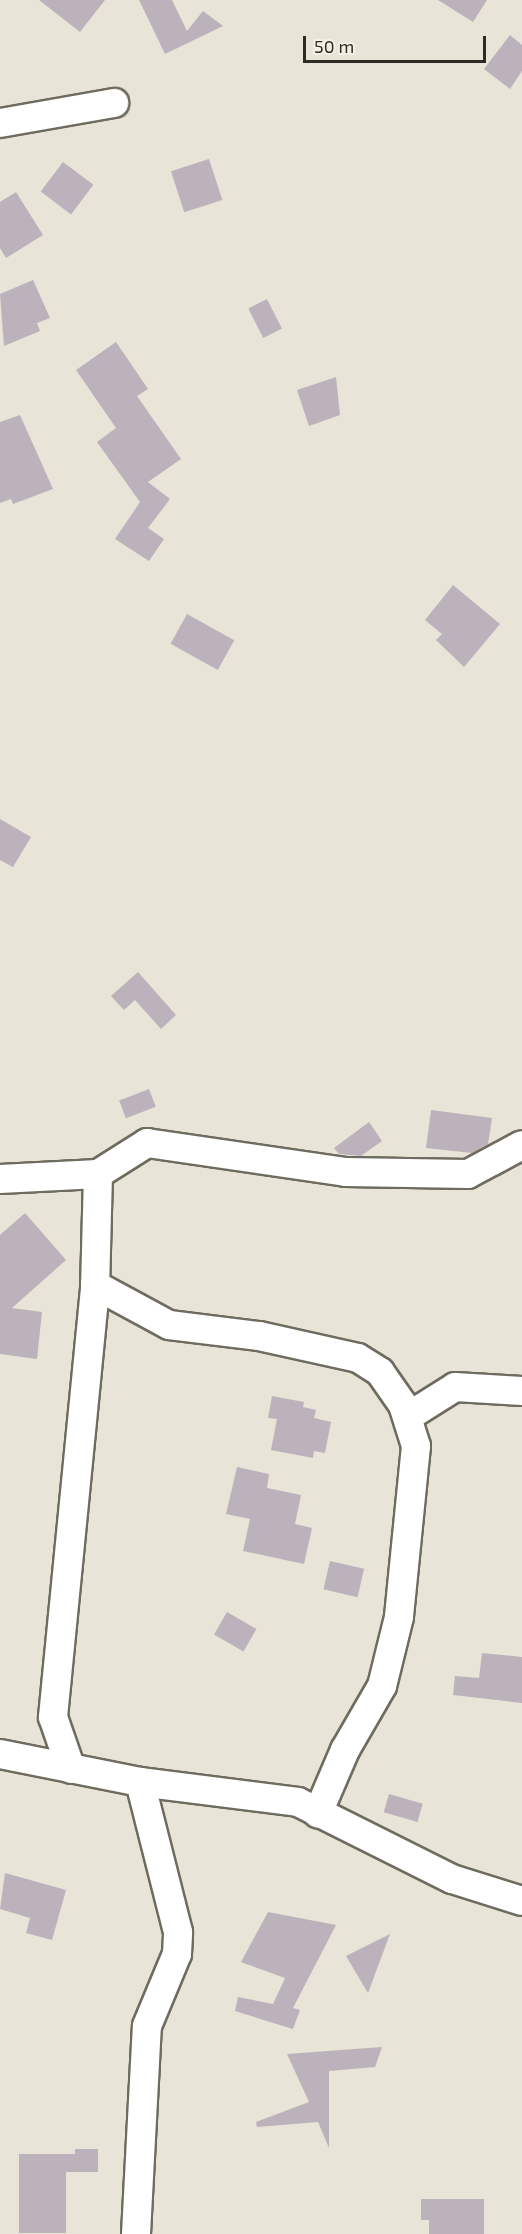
<!DOCTYPE html>
<html>
<head>
<meta charset="utf-8">
<style>
	body { margin:0 }
	#map { position:relative; width:522px; height:2234px; overflow:hidden; background:#e8e4d7; font-family:"Exo 2",sans-serif }
	div>[style] { position:absolute }
	.building>* { inset:0; background:#bcb2bc; transform-origin:0 0 }
	.roads { filter:drop-shadow(2px 0 #6e6b5f) drop-shadow(-2px 0 #6e6b5f) drop-shadow(0 2px #6e6b5f) drop-shadow(0 -2px #6e6b5f) }
	.minor>* { height:28px; margin:-14px; padding:0 14px; transform-origin:14px; border-radius:14px; background:#fff }
	span { translate:-50% -50%; white-space:nowrap; text-align:center; line-height:1.15; -webkit-text-stroke:4.5px #f5f1e4; paint-order:stroke }
	.scale { position:absolute; left:303px; top:36px; width:183px; height:27px; box-sizing:border-box; border:3px solid #2c2b26; border-top:0; padding-left:8px; font-size:18px; line-height:21px; white-space:nowrap; color:#2c2b26; -webkit-text-stroke:4px #f5f1e4; paint-order:stroke }
</style>
</head>
<body>
<div id="map">
	<div class="building">
		<i style="clip-path:polygon(39px 0,105px 0,80px 32px)"></i>
		<i style="clip-path:polygon(139px 0,172px 0,187px 31px,203px 11px,223px 26px,165px 54px)"></i>
		<i style="clip-path:polygon(438px 0,487px 0,473px 22px)"></i>
		<i style="clip-path:polygon(510px 35px,522px 45px,522px 71px,510px 89px,484px 69px)"></i>
		<i style="left:209px;top:159px;width:43px;height:40px;rotate:72deg"></i>
		<i style="left:63px;top:162px;width:38px;height:37px;rotate:37deg"></i>
		<i style="clip-path:polygon(16px 192px,43px 235px,6px 258px,0 248px,0 202px)"></i>
		<i style="clip-path:polygon(33px 280px,50px 318px,37px 323px,40px 331px,4px 346px,0 294px)"></i>
		<i style="left:267px;top:299px;width:33px;height:21px;rotate:63deg"></i>
		<i style="clip-path:polygon(116px 342px,148px 389px,137px 396px,181px 459px,148px 482px,170px 499px,148px 528px,164px 539px,149px 561px,115px 539px,140px 502px,97px 442px,116px 428px,76px 370px)"></i>
		<i style="clip-path:polygon(336px 377px,340px 415px,309px 426px,297px 390px)"></i>
		<i style="clip-path:polygon(20px 415px,53px 489px,13px 504px,11px 499px,0 503px,0 422px)"></i>
		<i style="clip-path:polygon(453px 585px,500px 624px,464px 667px,436px 640px,442px 634px,425px 620px)"></i>
		<i style="left:187px;top:614px;width:54px;height:34px;rotate:29deg"></i>
		<i style="clip-path:polygon(0 819px,31px 837px,13px 867px,0 860px)"></i>
		<i style="clip-path:polygon(138px 972px,176px 1015px,161px 1029px,135px 1000px,124px 1010px,111px 996px)"></i>
		<i style="left:149px;top:1089px;width:19px;height:32px;rotate:69deg"></i>
		<i style="clip-path:polygon(431px 1110px,492px 1118px,488px 1144px,472px 1153px,426px 1148px)"></i>
		<i style="clip-path:polygon(369px 1122px,382px 1141px,361px 1156px,339px 1154px,334px 1148px)"></i>
		<i style="clip-path:polygon(25px 1213px,66px 1260px,12px 1308px,42px 1312px,37px 1359px,0 1354px,0 1235px)"></i>
		<i style="clip-path:polygon(272px 1396px,304px 1402px,303px 1407px,316px 1410px,314px 1418px,331px 1422px,325px 1453px,314px 1451px,313px 1458px,271px 1450px,277px 1419px,268px 1418px)"></i>
		<i style="clip-path:polygon(237px 1467px,269px 1474px,267px 1488px,301px 1495px,295px 1524px,312px 1528px,304px 1564px,243px 1551px,250px 1519px,226px 1514px)"></i>
		<i style="left:330px;top:1561px;width:35px;height:29px;rotate:13deg"></i>
		<i style="left:227px;top:1612px;width:34px;height:26px;rotate:30deg"></i>
		<i style="clip-path:polygon(482px 1653px,522px 1657px,522px 1703px,453px 1695px,455px 1676px,479px 1678px)"></i>
		<i style="left:389px;top:1794px;width:35px;height:19px;rotate:16deg"></i>
		<i style="clip-path:polygon(5px 1873px,66px 1890px,52px 1940px,26px 1933px,30px 1918px,0 1909px)"></i>
		<i style="clip-path:polygon(268px 1912px,336px 1925px,293px 2008px,300px 2010px,293px 2029px,235px 2011px,238px 1997px,273px 2004px,285px 1978px,241px 1962px)"></i>
		<i style="clip-path:polygon(390px 1934px,368px 1993px,346px 1956px)"></i>
		<i style="clip-path:polygon(382px 2047px,375px 2067px,329px 2071px,329px 2148px,318px 2122px,257px 2127px,256px 2122px,309px 2102px,287px 2054px)"></i>
		<i style="clip-path:polygon(75px 2149px,98px 2149px,98px 2172px,66px 2172px,66px 2233px,19px 2233px,19px 2154px,75px 2154px)"></i>
		<i style="clip-path:polygon(421px 2199px,484px 2199px,484px 2234px,429px 2234px,429px 2220px,421px 2220px)"></i>
	</div>
	<div class="roads">
		<div class="minor">
			<i style="left:0;top:123px;width:116px;rotate:-10deg"></i>
			<i style="left:98px;top:1174px;width:58px;rotate:-32.3deg"></i>
			<i style="left:147px;top:1143px;width:201px;rotate:8.3deg"></i>
			<i style="left:346px;top:1172px;width:122px;rotate:0.9deg"></i>
			<i style="left:468px;top:1174px;width:61px;rotate:-28.2deg"></i>
			<i style="left:0;top:1179px;width:98px;rotate:-2.9deg"></i>
			<i style="left:98px;top:1174px;width:111px;rotate:91.5deg"></i>
			<i style="left:95px;top:1285px;width:84px;rotate:28.4deg"></i>
			<i style="left:169px;top:1325px;width:91px;rotate:7deg"></i>
			<i style="left:259px;top:1336px;width:101px;rotate:12.5deg"></i>
			<i style="left:358px;top:1358px;width:26px;rotate:32deg"></i>
			<i style="left:380px;top:1372px;width:40px;rotate:55.1deg"></i>
			<i style="left:403px;top:1405px;width:43px;rotate:72.4deg"></i>
			<i style="left:416px;top:1446px;width:172px;rotate:95.7deg"></i>
			<i style="left:399px;top:1617px;width:71px;rotate:103.8deg"></i>
			<i style="left:382px;top:1686px;width:74px;rotate:120deg"></i>
			<i style="left:345px;top:1750px;width:69px;rotate:113.2deg"></i>
			<i style="left:409px;top:1416px;width:54px;rotate:-32.2deg"></i>
			<i style="left:455px;top:1387px;width:67px;rotate:3.4deg"></i>
			<i style="left:0;top:1754px;width:143px;rotate:11.3deg"></i>
			<i style="left:140px;top:1782px;width:159px;rotate:7.2deg"></i>
			<i style="left:298px;top:1802px;width:172px;rotate:26.6deg"></i>
			<i style="left:452px;top:1879px;width:73px;rotate:17.4deg"></i>
			<i style="left:71px;top:1769px;width:55px;rotate:-109.1deg"></i>
			<i style="left:53px;top:1717px;width:434px;rotate:-84.4deg"></i>
			<i style="left:136px;top:2234px;width:208px;rotate:-87deg"></i>
			<i style="left:147px;top:2026px;width:78px;rotate:-67.4deg"></i>
			<i style="left:177px;top:1954px;width:22px;rotate:-87deg"></i>
			<i style="left:178px;top:1932px;width:155px;rotate:-104.2deg"></i>
		</div>
	</div>
	<div class="scale">50 m</div>
</div>
</body>
</html>
